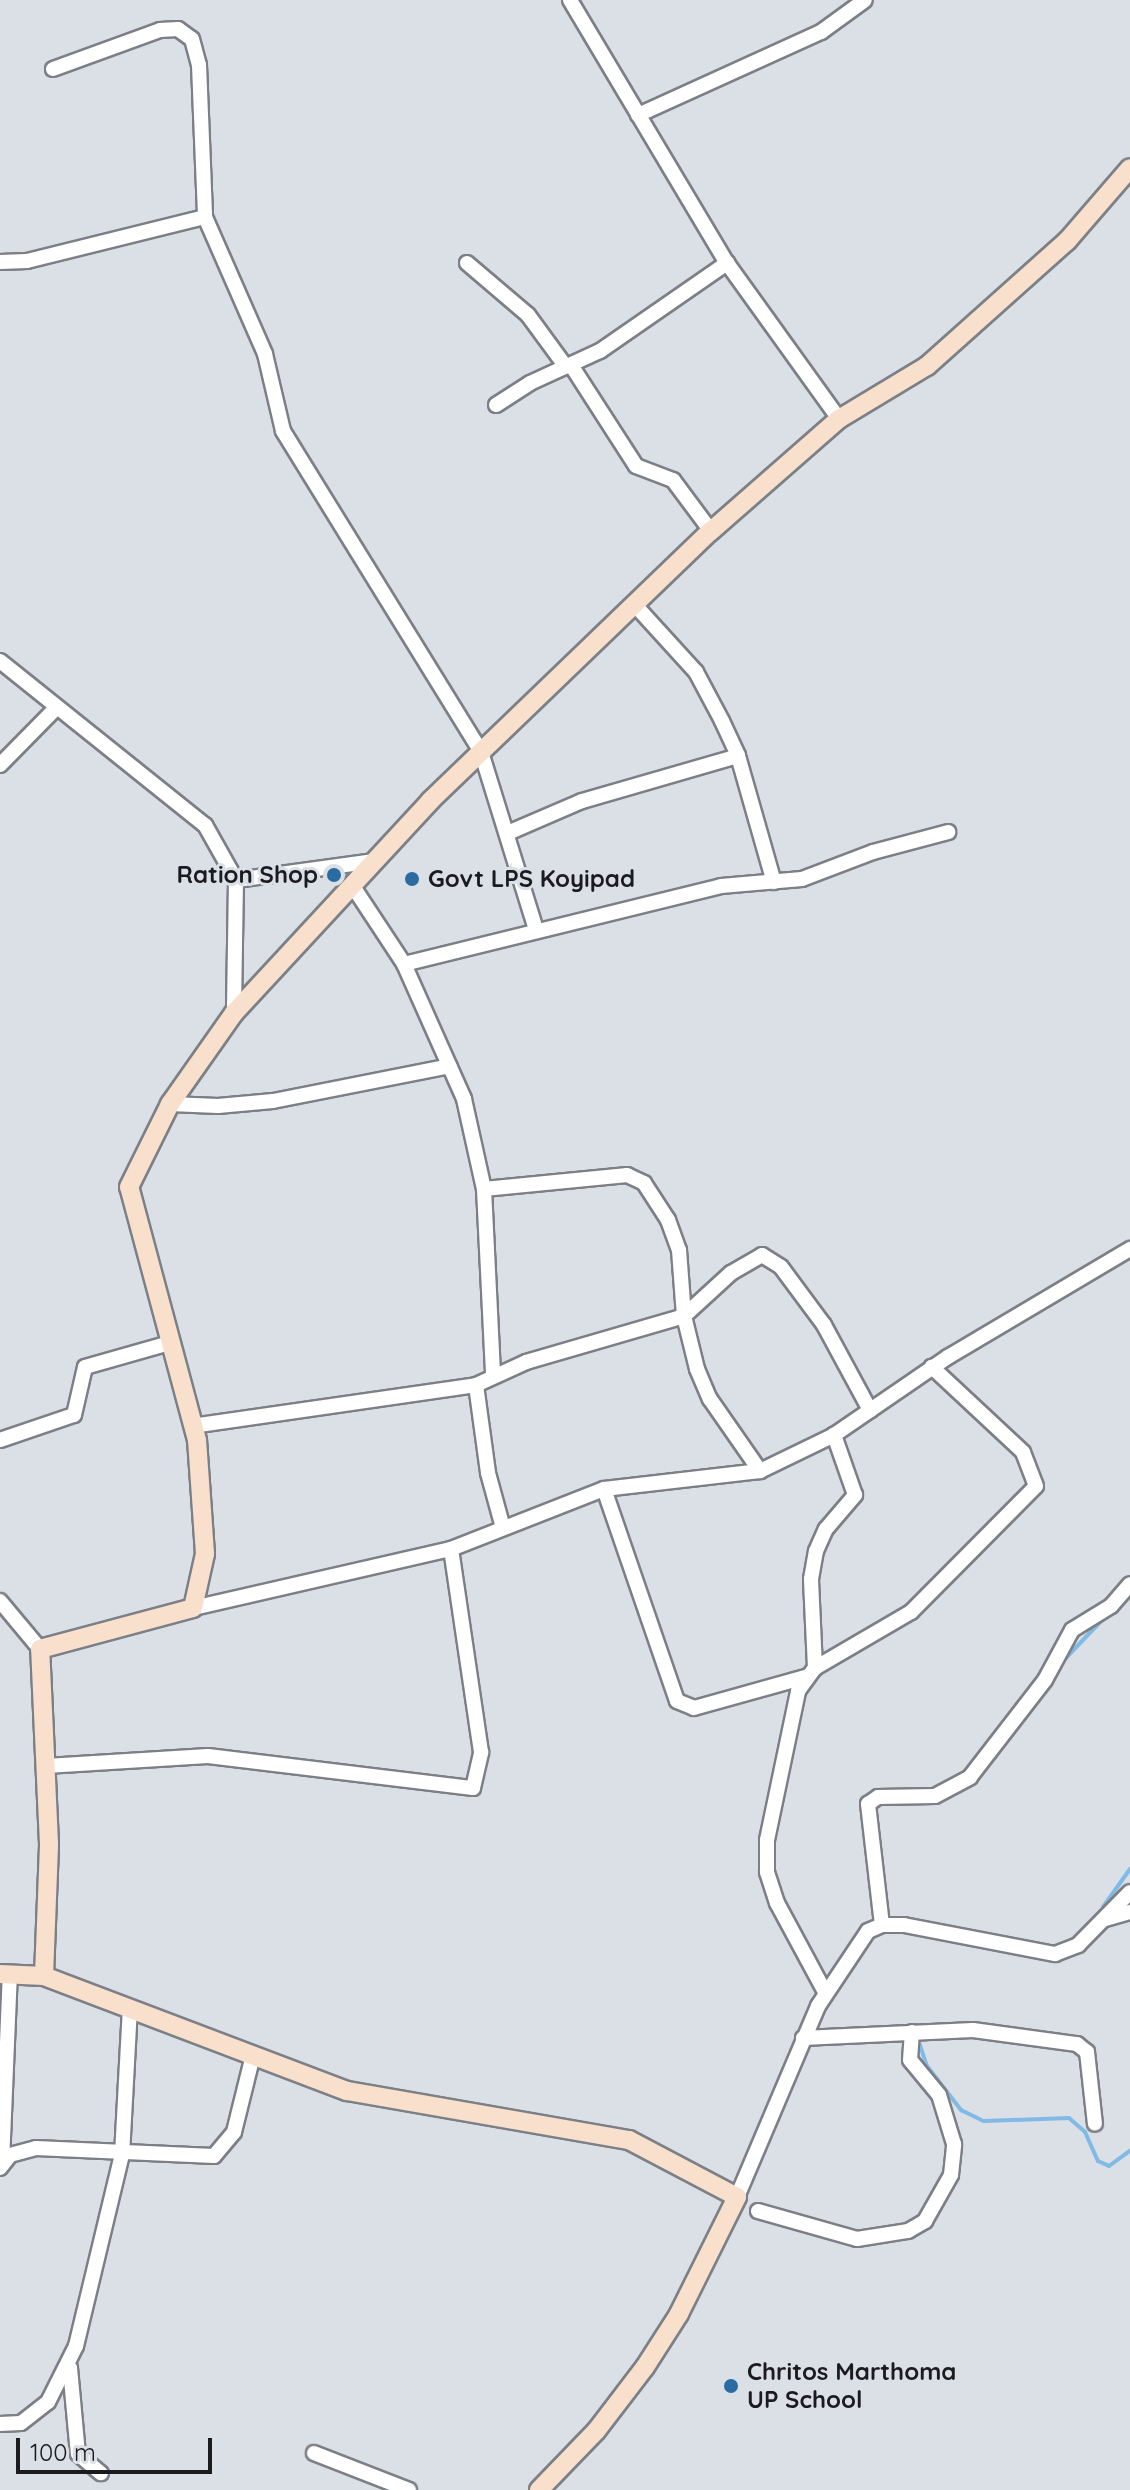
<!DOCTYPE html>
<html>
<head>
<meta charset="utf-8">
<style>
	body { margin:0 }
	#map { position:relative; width:1130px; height:2490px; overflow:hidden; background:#dbdfe6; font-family:Quicksand,sans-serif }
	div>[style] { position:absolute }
	.stream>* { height:4px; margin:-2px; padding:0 2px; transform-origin:2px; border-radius:2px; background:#81bae4 }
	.roads { filter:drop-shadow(2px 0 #7c8086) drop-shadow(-2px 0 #7c8086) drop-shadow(0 2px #7c8086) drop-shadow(0 -2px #7c8086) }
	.street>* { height:14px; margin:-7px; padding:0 7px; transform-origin:7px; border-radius:7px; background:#fff }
	.secondary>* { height:18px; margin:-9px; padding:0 9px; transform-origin:9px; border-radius:9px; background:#f9e0cc }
	.dots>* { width:22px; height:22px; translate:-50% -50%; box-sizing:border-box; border:4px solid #dbdfe6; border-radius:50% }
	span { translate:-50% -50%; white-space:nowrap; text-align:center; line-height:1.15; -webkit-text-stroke:6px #dbdfe6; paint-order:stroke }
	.poi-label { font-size:24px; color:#1a1b1e; font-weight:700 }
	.right { translate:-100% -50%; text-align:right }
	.left { translate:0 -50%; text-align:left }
	.scale { position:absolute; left:16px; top:2438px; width:196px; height:36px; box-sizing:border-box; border:4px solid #1a1b1e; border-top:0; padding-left:10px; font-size:24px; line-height:28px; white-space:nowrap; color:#1a1b1e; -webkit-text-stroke:6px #dbdfe6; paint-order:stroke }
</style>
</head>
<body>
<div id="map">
	<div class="stream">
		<i style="left:1122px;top:1603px;width:11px;rotate:-41deg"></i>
		<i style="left:1063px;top:1661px;width:58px;rotate:-46.4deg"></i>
		<i style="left:1103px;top:1907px;width:47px;rotate:-54.6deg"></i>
		<i style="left:920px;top:2045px;width:22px;rotate:72deg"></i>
		<i style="left:927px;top:2066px;width:56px;rotate:52.3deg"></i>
		<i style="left:961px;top:2110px;width:25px;rotate:26deg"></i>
		<i style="left:984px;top:2121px;width:85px;rotate:-2deg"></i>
		<i style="left:1069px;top:2118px;width:21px;rotate:41deg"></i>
		<i style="left:1085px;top:2132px;width:32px;rotate:66deg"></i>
		<i style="left:1098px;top:2161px;width:12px;rotate:24deg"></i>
		<i style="left:1109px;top:2166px;width:26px;rotate:-36deg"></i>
	</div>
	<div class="roads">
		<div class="street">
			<i style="left:570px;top:0;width:306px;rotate:59.2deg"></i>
			<i style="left:727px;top:263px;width:192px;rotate:54.3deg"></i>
			<i style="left:53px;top:69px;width:114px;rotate:-20deg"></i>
			<i style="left:160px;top:30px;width:18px;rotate:-3deg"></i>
			<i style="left:178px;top:29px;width:17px;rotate:36deg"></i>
			<i style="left:192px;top:39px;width:27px;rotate:75deg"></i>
			<i style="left:199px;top:65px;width:152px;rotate:87.7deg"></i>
			<i style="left:205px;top:217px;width:150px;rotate:66.3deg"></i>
			<i style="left:265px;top:354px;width:79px;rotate:76.8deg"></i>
			<i style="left:283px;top:431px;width:377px;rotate:58.3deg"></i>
			<i style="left:481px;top:752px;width:186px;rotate:72.8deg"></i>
			<i style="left:638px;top:115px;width:201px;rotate:-24.4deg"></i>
			<i style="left:821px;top:32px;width:54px;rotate:-36deg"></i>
			<i style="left:0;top:262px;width:27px;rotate:-2deg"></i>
			<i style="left:27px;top:261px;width:183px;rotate:-13.9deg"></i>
			<i style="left:467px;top:263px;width:80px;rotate:40.4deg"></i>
			<i style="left:528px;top:315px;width:64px;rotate:53.8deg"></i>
			<i style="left:571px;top:365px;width:120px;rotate:57.2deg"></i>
			<i style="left:636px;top:466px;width:40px;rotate:21deg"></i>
			<i style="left:673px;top:480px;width:64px;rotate:53.3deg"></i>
			<i style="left:496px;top:405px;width:40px;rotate:-32.9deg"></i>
			<i style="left:530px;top:383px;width:77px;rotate:-24.6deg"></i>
			<i style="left:600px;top:351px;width:155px;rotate:-34.7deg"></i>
			<i style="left:635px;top:605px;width:91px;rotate:47.7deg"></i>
			<i style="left:696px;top:672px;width:55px;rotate:62deg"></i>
			<i style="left:722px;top:721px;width:38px;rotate:65deg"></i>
			<i style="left:738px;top:756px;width:131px;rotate:74.1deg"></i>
			<i style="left:0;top:661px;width:263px;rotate:38.7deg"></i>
			<i style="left:205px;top:825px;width:63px;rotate:60.6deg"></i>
			<i style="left:236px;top:880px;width:133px;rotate:90.9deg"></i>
			<i style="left:0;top:765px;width:81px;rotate:-45.5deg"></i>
			<i style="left:510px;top:832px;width:78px;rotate:-23.3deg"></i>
			<i style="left:582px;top:801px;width:162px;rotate:-16.1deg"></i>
			<i style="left:236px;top:880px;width:140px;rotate:-7.8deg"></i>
			<i style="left:352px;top:885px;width:95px;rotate:56.6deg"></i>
			<i style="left:404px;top:964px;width:148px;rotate:66deg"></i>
			<i style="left:464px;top:1099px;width:92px;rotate:77.5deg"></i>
			<i style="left:484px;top:1189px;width:187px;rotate:87.2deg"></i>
			<i style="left:404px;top:964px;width:326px;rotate:-13.8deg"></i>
			<i style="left:721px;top:886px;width:81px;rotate:-4.9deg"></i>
			<i style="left:802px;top:879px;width:76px;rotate:-20.8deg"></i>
			<i style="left:873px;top:852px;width:78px;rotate:-14.9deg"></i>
			<i style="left:170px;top:1104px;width:48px;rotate:2.4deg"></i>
			<i style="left:218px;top:1106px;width:55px;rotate:-5.2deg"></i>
			<i style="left:273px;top:1101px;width:180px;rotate:-11.2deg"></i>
			<i style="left:484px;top:1189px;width:144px;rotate:-5.6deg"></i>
			<i style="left:627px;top:1175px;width:19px;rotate:25deg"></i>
			<i style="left:644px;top:1183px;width:44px;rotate:57deg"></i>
			<i style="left:668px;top:1220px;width:32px;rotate:70deg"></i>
			<i style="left:679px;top:1250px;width:66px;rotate:85.7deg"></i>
			<i style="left:684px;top:1316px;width:55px;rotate:76.2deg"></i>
			<i style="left:697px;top:1369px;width:33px;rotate:67deg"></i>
			<i style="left:710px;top:1399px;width:88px;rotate:55.2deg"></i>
			<i style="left:476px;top:1385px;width:89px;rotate:82.2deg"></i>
			<i style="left:488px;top:1473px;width:57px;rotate:74.7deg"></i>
			<i style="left:192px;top:1426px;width:287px;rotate:-8.2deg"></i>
			<i style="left:476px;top:1385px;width:55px;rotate:-24.7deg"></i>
			<i style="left:526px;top:1362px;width:165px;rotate:-16.2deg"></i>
			<i style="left:684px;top:1316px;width:64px;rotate:-42.5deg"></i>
			<i style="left:731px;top:1273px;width:36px;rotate:-30deg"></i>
			<i style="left:762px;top:1255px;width:22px;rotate:32deg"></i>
			<i style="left:781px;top:1267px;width:72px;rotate:53.4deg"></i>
			<i style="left:824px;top:1325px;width:97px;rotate:61.6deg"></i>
			<i style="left:0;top:1440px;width:78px;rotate:-18.7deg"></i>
			<i style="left:74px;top:1415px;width:49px;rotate:-77.1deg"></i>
			<i style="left:85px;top:1367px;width:87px;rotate:-15.9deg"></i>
			<i style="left:604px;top:1489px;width:224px;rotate:71deg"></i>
			<i style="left:677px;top:1701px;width:18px;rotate:22deg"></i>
			<i style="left:694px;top:1708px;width:115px;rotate:-15.6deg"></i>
			<i style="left:0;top:1601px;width:62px;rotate:50.2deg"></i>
			<i style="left:193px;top:1608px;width:265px;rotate:-12.9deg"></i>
			<i style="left:451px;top:1549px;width:164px;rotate:-21.4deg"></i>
			<i style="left:604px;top:1489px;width:157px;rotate:-6.6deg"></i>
			<i style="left:760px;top:1471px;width:82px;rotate:-25.9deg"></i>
			<i style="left:834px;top:1435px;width:138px;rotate:-34.4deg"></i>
			<i style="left:948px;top:1357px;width:212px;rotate:-30.7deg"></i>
			<i style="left:815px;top:1668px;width:89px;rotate:-92.6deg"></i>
			<i style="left:811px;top:1579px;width:28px;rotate:-80deg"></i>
			<i style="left:816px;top:1551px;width:24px;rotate:-66deg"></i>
			<i style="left:826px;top:1529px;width:45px;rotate:-49.5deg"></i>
			<i style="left:855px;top:1495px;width:64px;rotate:-109.3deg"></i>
			<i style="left:46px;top:1766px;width:162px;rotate:-3.5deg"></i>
			<i style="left:208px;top:1756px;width:267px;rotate:6.9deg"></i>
			<i style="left:473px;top:1788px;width:37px;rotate:-77deg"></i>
			<i style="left:481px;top:1752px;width:205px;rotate:-98.4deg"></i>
			<i style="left:1105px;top:1919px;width:26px;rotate:-16deg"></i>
			<i style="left:882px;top:1925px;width:122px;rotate:-96.6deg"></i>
			<i style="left:868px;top:1804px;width:12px;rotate:-35deg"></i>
			<i style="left:878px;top:1797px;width:57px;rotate:-1deg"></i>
			<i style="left:935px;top:1796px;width:40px;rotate:-28deg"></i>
			<i style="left:970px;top:1777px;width:123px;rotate:-52.3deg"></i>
			<i style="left:1045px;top:1680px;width:57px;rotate:-61.6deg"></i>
			<i style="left:1072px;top:1630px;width:46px;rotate:-31.6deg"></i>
			<i style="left:1111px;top:1606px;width:29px;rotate:-49deg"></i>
			<i style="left:825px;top:1992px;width:101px;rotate:-118.3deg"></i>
			<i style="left:777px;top:1903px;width:33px;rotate:-108deg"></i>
			<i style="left:767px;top:1872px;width:32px;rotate:-90deg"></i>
			<i style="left:767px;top:1840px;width:152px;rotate:-78.2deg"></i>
			<i style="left:798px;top:1691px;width:29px;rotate:-54deg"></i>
			<i style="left:815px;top:1668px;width:111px;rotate:-30.3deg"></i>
			<i style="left:911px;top:1612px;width:177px;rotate:-45.2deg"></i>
			<i style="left:1036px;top:1486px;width:36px;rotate:-111deg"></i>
			<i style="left:1023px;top:1452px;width:125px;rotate:-137deg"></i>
			<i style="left:803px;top:2038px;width:170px;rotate:-2.7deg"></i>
			<i style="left:973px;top:2030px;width:105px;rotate:7.7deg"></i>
			<i style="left:1077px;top:2044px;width:13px;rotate:39deg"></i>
			<i style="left:1087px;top:2052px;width:72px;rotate:83.7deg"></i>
			<i style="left:2px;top:2162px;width:187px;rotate:-87.6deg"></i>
			<i style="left:0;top:2168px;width:16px;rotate:-52deg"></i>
			<i style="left:10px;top:2155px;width:27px;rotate:-15deg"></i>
			<i style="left:36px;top:2148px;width:178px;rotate:2.6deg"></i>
			<i style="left:214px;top:2156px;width:31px;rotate:-50deg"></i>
			<i style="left:234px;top:2132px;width:79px;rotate:-76.1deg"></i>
			<i style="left:737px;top:2197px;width:207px;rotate:-67deg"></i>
			<i style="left:818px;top:2006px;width:90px;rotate:-56.3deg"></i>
			<i style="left:868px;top:1931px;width:15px;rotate:-23deg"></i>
			<i style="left:882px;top:1925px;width:22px"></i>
			<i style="left:904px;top:1925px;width:154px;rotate:10.9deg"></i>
			<i style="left:1055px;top:1954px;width:25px;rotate:-21deg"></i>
			<i style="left:1078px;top:1945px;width:74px;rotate:-45.5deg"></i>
			<i style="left:758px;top:2211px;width:103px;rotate:15.8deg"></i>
			<i style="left:857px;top:2239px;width:52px;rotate:-8.9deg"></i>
			<i style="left:908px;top:2231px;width:20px;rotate:-30deg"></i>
			<i style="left:925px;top:2221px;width:53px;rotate:-60.5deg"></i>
			<i style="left:951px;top:2175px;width:31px;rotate:-84deg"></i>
			<i style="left:954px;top:2144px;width:51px;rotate:-107deg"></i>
			<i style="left:939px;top:2095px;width:45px;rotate:-129.6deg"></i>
			<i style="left:910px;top:2060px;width:28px;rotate:-86deg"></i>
			<i style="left:70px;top:2368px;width:86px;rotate:84.7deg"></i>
			<i style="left:78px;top:2454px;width:30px;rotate:40deg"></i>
			<i style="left:0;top:2424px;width:21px;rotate:-3deg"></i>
			<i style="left:21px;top:2423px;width:34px;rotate:-38deg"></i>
			<i style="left:48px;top:2402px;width:63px;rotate:-63.4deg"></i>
			<i style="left:76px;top:2346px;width:196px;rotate:-76.5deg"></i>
			<i style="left:122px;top:2155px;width:148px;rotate:-86.9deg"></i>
			<i style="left:314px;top:2453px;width:102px;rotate:21.3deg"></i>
		</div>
		<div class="secondary">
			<i style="left:0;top:1974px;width:44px;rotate:2.6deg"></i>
			<i style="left:44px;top:1976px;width:132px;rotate:-87.8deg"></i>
			<i style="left:49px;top:1844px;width:195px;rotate:-92.6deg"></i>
			<i style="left:40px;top:1649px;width:158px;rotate:-15deg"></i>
			<i style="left:193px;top:1608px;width:55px;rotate:-77.5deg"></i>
			<i style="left:205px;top:1554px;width:114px;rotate:-94deg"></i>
			<i style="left:197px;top:1440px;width:262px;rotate:-105deg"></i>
			<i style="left:129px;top:1187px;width:93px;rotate:-63.7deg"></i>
			<i style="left:170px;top:1104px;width:111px;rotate:-54.9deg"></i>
			<i style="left:234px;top:1013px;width:289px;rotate:-47.2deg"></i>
			<i style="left:430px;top:801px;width:390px;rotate:-43.9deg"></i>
			<i style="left:711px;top:531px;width:170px;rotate:-41.2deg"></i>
			<i style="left:839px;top:419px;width:103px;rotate:-31.1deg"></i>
			<i style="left:927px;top:366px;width:188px;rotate:-41.8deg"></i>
			<i style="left:1067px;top:241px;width:96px;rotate:-49.2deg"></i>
			<i style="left:44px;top:1976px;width:324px;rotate:20.8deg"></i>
			<i style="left:347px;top:2091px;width:286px;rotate:9.9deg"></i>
			<i style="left:629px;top:2140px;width:122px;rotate:27.8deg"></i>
			<i style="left:737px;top:2197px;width:131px;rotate:116.4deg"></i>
			<i style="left:679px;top:2314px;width:63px;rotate:122.7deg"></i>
			<i style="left:645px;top:2367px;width:81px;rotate:127.4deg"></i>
			<i style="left:596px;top:2431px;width:82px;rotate:134deg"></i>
		</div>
	</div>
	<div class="dots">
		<i style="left:334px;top:875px;background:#2a6ba1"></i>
		<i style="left:412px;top:879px;background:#2a6ba1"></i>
		<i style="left:731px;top:2386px;background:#2a6ba1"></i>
	</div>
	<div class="poi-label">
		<span class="right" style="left:318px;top:875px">Ration Shop</span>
		<span class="left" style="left:428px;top:879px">Govt LPS Koyipad</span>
		<span class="left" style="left:747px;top:2386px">Chritos Marthoma<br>UP School</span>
	</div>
	<div class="scale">100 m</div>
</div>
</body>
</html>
